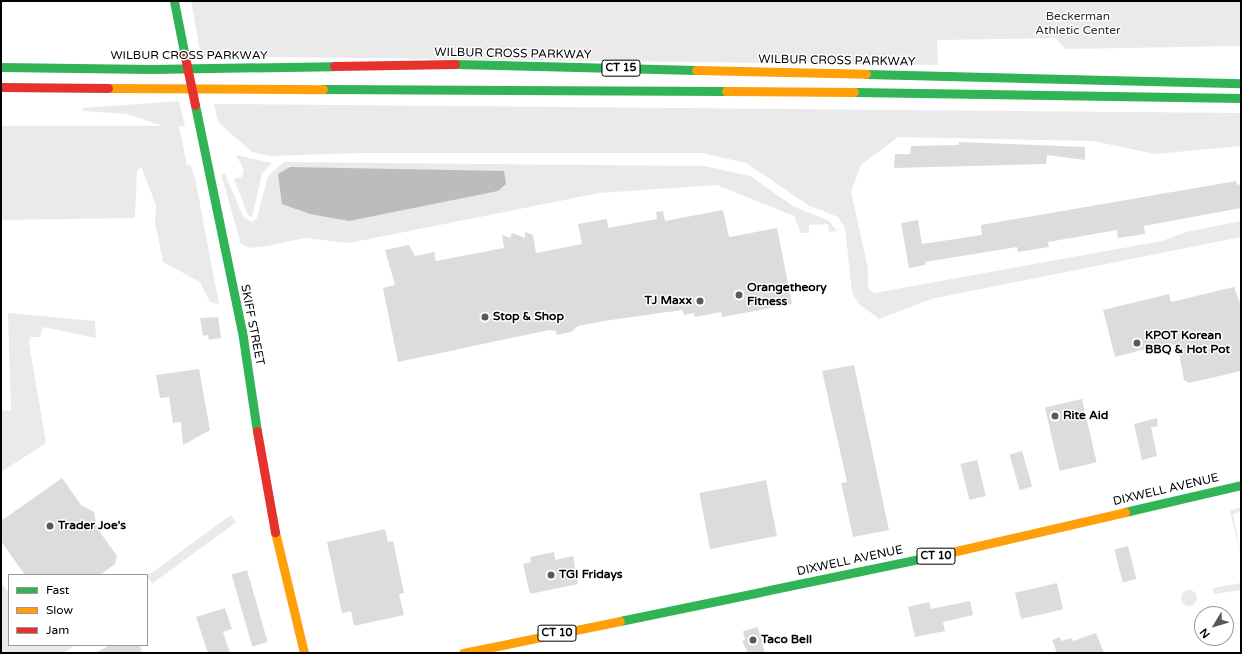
<!DOCTYPE html>
<html>
<head>
<meta charset="utf-8">
<style>
	body { margin:0 }
	#map { position:relative; width:1242px; height:654px; overflow:hidden; background:#fff; font-family:"Varela Round",sans-serif }
	div>[style] { position:absolute }
	.green>* { inset:0; background:#eaeaea; transform-origin:0 0 }
	.round { border-radius:50% }
	.water>* { inset:0; background:#bcbcbc }
	.building>* { inset:0; background:#dcdcdc; transform-origin:0 0 }
	.fast>* { height:9px; margin:-4.5px; padding:0 4.5px; transform-origin:4.5px; border-radius:4.5px; background:#30b455 }
	.slow>* { height:9px; margin:-4.5px; padding:0 4.5px; transform-origin:4.5px; border-radius:4.5px; background:#ff9f0a }
	.jam>* { height:9px; margin:-4.5px; padding:0 4.5px; transform-origin:4.5px; border-radius:4.5px; background:#e5322d }
	.jam-bridge>* { height:9px; margin:-4.5px; padding:0 4.5px; transform-origin:4.5px; border-radius:4.5px; background:#e5322d }
	.dots>* { width:11px; height:11px; translate:-50% -50%; box-sizing:border-box; border:2px solid #fff; border-radius:50% }
	span { translate:-50% -50%; white-space:nowrap; text-align:center; line-height:1.15; -webkit-text-stroke:3px #fff; paint-order:stroke }
	.shield-label span { padding:1px 3px; background:#fff; border:1px solid; border-radius:3px; -webkit-text-stroke-width:0 }
	.shield-label { font-size:11px; color:#000; font-weight:700 }
	.park-label { font-size:12px; color:#2f2f2f }
	.street-label { font-size:12px; color:#000 }
	.poi-label { font-size:12px; color:#000; font-weight:700 }
	.left { translate:0 -50%; text-align:left }
	.right { translate:-100% -50%; text-align:right }
	.frame { position:absolute; inset:0; border:2px solid #000; pointer-events:none }
	.legend { position:absolute; left:8px; top:574px; width:140px; height:72px; box-sizing:border-box; background:#fff; border:1px solid #999; margin:0; padding:5px 7px; list-style:none; font-size:12px; color:#000 }
	.legend li { display:flex; align-items:center; gap:8px; height:20px }
	.legend b { width:20px; border:1px solid #999 }
	.north { position:absolute; left:1194px; top:606px; width:40px; height:40px; box-sizing:border-box; background:#fff; border:1px solid #999; border-radius:50%; rotate:232deg; font-size:11px; font-weight:700; line-height:16px; text-align:center; color:#000 }
	.north::after { content:''; display:block; margin:auto; width:14px; height:18px; background:#595959; clip-path:polygon(50% 0,100% 100%,50% 72%,0 100%) }
</style>
</head>
<body>
<div id="map">
	<div class="green">
		<i style="clip-path:polygon(191px 1px,1241px 1px,1241px 46px,1066px 49px,1055px 38px,937px 40px,938px 65px,201px 56px)"></i>
		<i style="clip-path:polygon(179px 101px,185px 126px,179px 126px,187px 166px,190px 164px,195px 178px,219px 304px,210px 302px,200px 282px,163px 262px,155px 222px,156px 205px,141px 167px,137px 171px,135px 218px,1px 220px,1px 126px,163px 126px,127px 114px,83px 111px,83px 108px)"></i>
		<i style="clip-path:polygon(214px 104px,1241px 113px,1241px 146px,1155px 154px,1093px 141px,898px 137px,861px 165px,851px 192px,868px 268px,868px 288px,874px 293px,1162px 241px,1186px 232px,1241px 221px,1241px 237px,931px 299px,879px 319px,858px 303px,852px 292px,845px 228px,838px 217px,808px 205px,746px 163px,702px 153px,360px 153px,269px 156px,252px 152px,218px 122px)"></i>
		<i style="clip-path:polygon(236px 155px,272px 163px,262px 174px,252px 217px,248px 215px,234px 179px,242px 177px,244px 170px)"></i>
		<i style="clip-path:polygon(284px 162px,704px 166px,750px 176px,793px 206px,829px 221px,837px 231px,829px 232px,828px 224px,809px 225px,809px 233px,801px 233px,794px 216px,717px 185px,600px 193px,349px 243px,305px 238px,267px 246px,249px 248px,241px 244px,221px 174px,225px 174px,244px 218px,252px 222px,257px 218px,268px 176px)"></i>
		<i style="clip-path:polygon(8px 313px,95px 321px,96px 338px,43px 327px,40px 337px,31px 337px,29px 343px,46px 443px,1px 472px,1px 410px,11px 411px)"></i>
		<i style="clip-path:polygon(1241px 507px,1241px 511px,1233px 514px,1241px 555px,1230px 511px)"></i>
		<i style="left:231px;top:515px;width:9px;height:104px;rotate:54deg"></i>
		<i style="clip-path:polygon(1px 583px,9px 593px,9px 645px,75px 645px,64px 653px,1px 653px)"></i>
		<i style="clip-path:polygon(1241px 583px,1241px 590px,1214px 594px,1213px 588px)"></i>
		<i class="round" style="left:1181px;top:590px;width:16px;height:16px"></i>
	</div>
	<div class="water">
		<i style="clip-path:polygon(290px 167px,504px 171px,506px 184px,498px 191px,349px 221px,310px 214px,282px 204px,278px 174px)"></i>
	</div>
	<div class="building">
		<i style="clip-path:polygon(959px 142px,1085px 147px,1085px 160px,1047px 155px,1046px 164px,894px 168px,895px 154px,910px 154px,911px 146px,959px 145px)"></i>
		<i style="clip-path:polygon(1236px 181px,1237px 185px,1241px 184px,1241px 208px,1144px 226px,1145px 234px,1118px 238px,1117px 230px,1048px 242px,1049px 247px,1018px 252px,1017px 247px,925px 262px,926px 265px,909px 268px,901px 223px,918px 220px,922px 244px,982px 235px,981px 225px)"></i>
		<i style="clip-path:polygon(723px 210px,729px 237px,777px 228px,792px 304px,722px 317px,721px 312px,695px 317px,694px 313px,684px 315px,682px 310px,604px 321px,578px 326px,571px 332px,557px 335px,556px 331px,549px 330px,398px 362px,383px 288px,395px 285px,385px 250px,409px 245px,415px 256px,434px 252px,436px 261px,504px 248px,502px 235px,510px 238px,512px 233px,525px 238px,525px 232px,533px 235px,536px 253px,582px 244px,578px 224px,607px 219px,608px 228px,657px 219px,656px 212px,663px 211px,665px 221px)"></i>
		<i style="clip-path:polygon(1234px 287px,1241px 306px,1241px 371px,1189px 383px,1184px 380px,1178px 347px,1170px 343px,1115px 357px,1103px 310px,1169px 294px,1171px 302px)"></i>
		<i style="clip-path:polygon(218px 317px,221px 338px,209px 340px,208px 335px,203px 336px,200px 318px)"></i>
		<i style="clip-path:polygon(854px 365px,889px 530px,853px 537px,841px 483px,847px 482px,822px 371px)"></i>
		<i style="clip-path:polygon(199px 369px,210px 430px,183px 445px,181px 422px,173px 423px,169px 397px,160px 398px,156px 375px)"></i>
		<i style="left:1082px;top:399px;width:65px;height:38px;rotate:77deg"></i>
		<i style="clip-path:polygon(1157px 418px,1158px 426px,1151px 427px,1157px 456px,1142px 460px,1134px 424px)"></i>
		<i style="left:1022px;top:451px;width:37px;height:13px;rotate:74deg"></i>
		<i style="left:977px;top:460px;width:37px;height:17px;rotate:76deg"></i>
		<i style="clip-path:polygon(62px 478px,81px 505px,94px 512px,97px 528px,117px 556px,115px 564px,100px 575px,25px 575px,1px 541px,1px 521px)"></i>
		<i style="left:766px;top:480px;width:57px;height:68px;rotate:79deg"></i>
		<i style="clip-path:polygon(385px 529px,388px 542px,393px 541px,404px 593px,399px 594px,404px 615px,354px 626px,351px 611px,342px 613px,327px 542px)"></i>
		<i style="left:1128px;top:546px;width:34px;height:14px;rotate:76deg"></i>
		<i style="clip-path:polygon(554px 552px,555px 560px,573px 556px,578px 584px,530px 594px,523px 564px,531px 562px,530px 557px)"></i>
		<i style="left:247px;top:570px;width:75px;height:16px;rotate:74deg"></i>
		<i style="left:1057px;top:583px;width:27px;height:43px;rotate:77deg"></i>
		<i style="clip-path:polygon(970px 601px,973px 615px,943px 622px,945px 631px,915px 637px,908px 607px,929px 602px,931px 609px)"></i>
		<i style="clip-path:polygon(225px 608px,232px 629px,223px 632px,230px 653px,208px 653px,196px 617px)"></i>
		<i style="clip-path:polygon(758px 627px,765px 653px,748px 653px,742px 641px,745px 640px,743px 631px)"></i>
		<i style="clip-path:polygon(1096px 633px,1104px 653px,1057px 653px,1052px 640px,1060px 637px,1061px 641px,1071px 638px,1073px 641px)"></i>
		<i style="clip-path:polygon(110px 645px,140px 645px,142px 653px,95px 653px)"></i>
	</div>
	<div class="fast">
		<i style="left:174px;top:1px;width:57px;rotate:78.9deg"></i>
		<i style="left:455px;top:64px;width:241px;rotate:1.4deg"></i>
		<i style="left:1px;top:67px;width:151px;rotate:0.8deg"></i>
		<i style="left:152px;top:69px;width:182px;rotate:-0.9deg"></i>
		<i style="left:866px;top:74px;width:375px;rotate:1.4deg"></i>
		<i style="left:323px;top:89px;width:403px;rotate:0.3deg"></i>
		<i style="left:854px;top:92px;width:387px;rotate:0.9deg"></i>
		<i style="left:195px;top:105px;width:231px;rotate:78.3deg"></i>
		<i style="left:242px;top:331px;width:101px;rotate:81.5deg"></i>
		<i style="left:1125px;top:512px;width:119px;rotate:-13.1deg"></i>
		<i style="left:620px;top:621px;width:326px;rotate:-11.7deg"></i>
	</div>
	<div class="slow">
		<i style="left:696px;top:70px;width:170px;rotate:1.3deg"></i>
		<i style="left:108px;top:88px;width:215px;rotate:0.3deg"></i>
		<i style="left:726px;top:91px;width:128px;rotate:0.4deg"></i>
		<i style="left:275px;top:532px;width:124px;rotate:76.5deg"></i>
		<i style="left:939px;top:555px;width:191px;rotate:-13deg"></i>
		<i style="left:463px;top:653px;width:160px;rotate:-11.5deg"></i>
	</div>
	<div class="jam">
		<i style="left:334px;top:66px;width:121px;rotate:-0.9deg"></i>
		<i style="left:1px;top:87px;width:107px;rotate:0.5deg"></i>
		<i style="left:257px;top:431px;width:103px;rotate:79.9deg"></i>
	</div>
	<div class="jam-bridge">
		<i style="left:185px;top:57px;width:49px;rotate:78.2deg"></i>
	</div>
	<div class="dots">
		<i style="left:739px;top:295px;background:#595959"></i>
		<i style="left:700px;top:301px;background:#595959"></i>
		<i style="left:485px;top:317px;background:#595959"></i>
		<i style="left:1137px;top:343px;background:#595959"></i>
		<i style="left:1055px;top:416px;background:#595959"></i>
		<i style="left:50px;top:526px;background:#595959"></i>
		<i style="left:551px;top:575px;background:#595959"></i>
		<i style="left:753px;top:640px;background:#595959"></i>
	</div>
	<div class="shield-label">
		<span style="left:621px;top:68px">CT 15</span>
		<span style="left:936px;top:556px">CT 10</span>
		<span style="left:557px;top:633px">CT 10</span>
	</div>
	<div class="park-label">
		<span style="left:1078px;top:24px">Beckerman<br>Athletic Center</span>
	</div>
	<div class="street-label">
		<span style="left:513px;top:54px;rotate:1deg">WILBUR CROSS PARKWAY</span>
		<span style="left:189px;top:56px">WILBUR CROSS PARKWAY</span>
		<span style="left:837px;top:61px;rotate:1deg">WILBUR CROSS PARKWAY</span>
		<span style="left:252px;top:325px;rotate:79deg">SKIFF STREET</span>
		<span style="left:1166px;top:490px;rotate:-13deg">DIXWELL AVENUE</span>
		<span style="left:850px;top:561px;rotate:-12deg">DIXWELL AVENUE</span>
	</div>
	<div class="poi-label">
		<span class="left" style="left:747px;top:295px">Orangetheory<br>Fitness</span>
		<span class="right" style="left:692px;top:301px">TJ Maxx</span>
		<span class="left" style="left:493px;top:317px">Stop &amp; Shop</span>
		<span class="left" style="left:1145px;top:343px">KPOT Korean<br>BBQ &amp; Hot Pot</span>
		<span class="left" style="left:1063px;top:416px">Rite Aid</span>
		<span class="left" style="left:58px;top:526px">Trader Joe's</span>
		<span class="left" style="left:559px;top:575px">TGI Fridays</span>
		<span class="left" style="left:761px;top:640px">Taco Bell</span>
	</div>
	<div class="frame"></div>
	<ul class="legend">
	<li><b style="height:5px;background:#30b455"></b>Fast</li>
	<li><b style="height:5px;background:#ff9f0a"></b>Slow</li>
	<li><b style="height:5px;background:#e5322d"></b>Jam</li>
	</ul>
	<div class="north">N</div>
</div>
</body>
</html>
